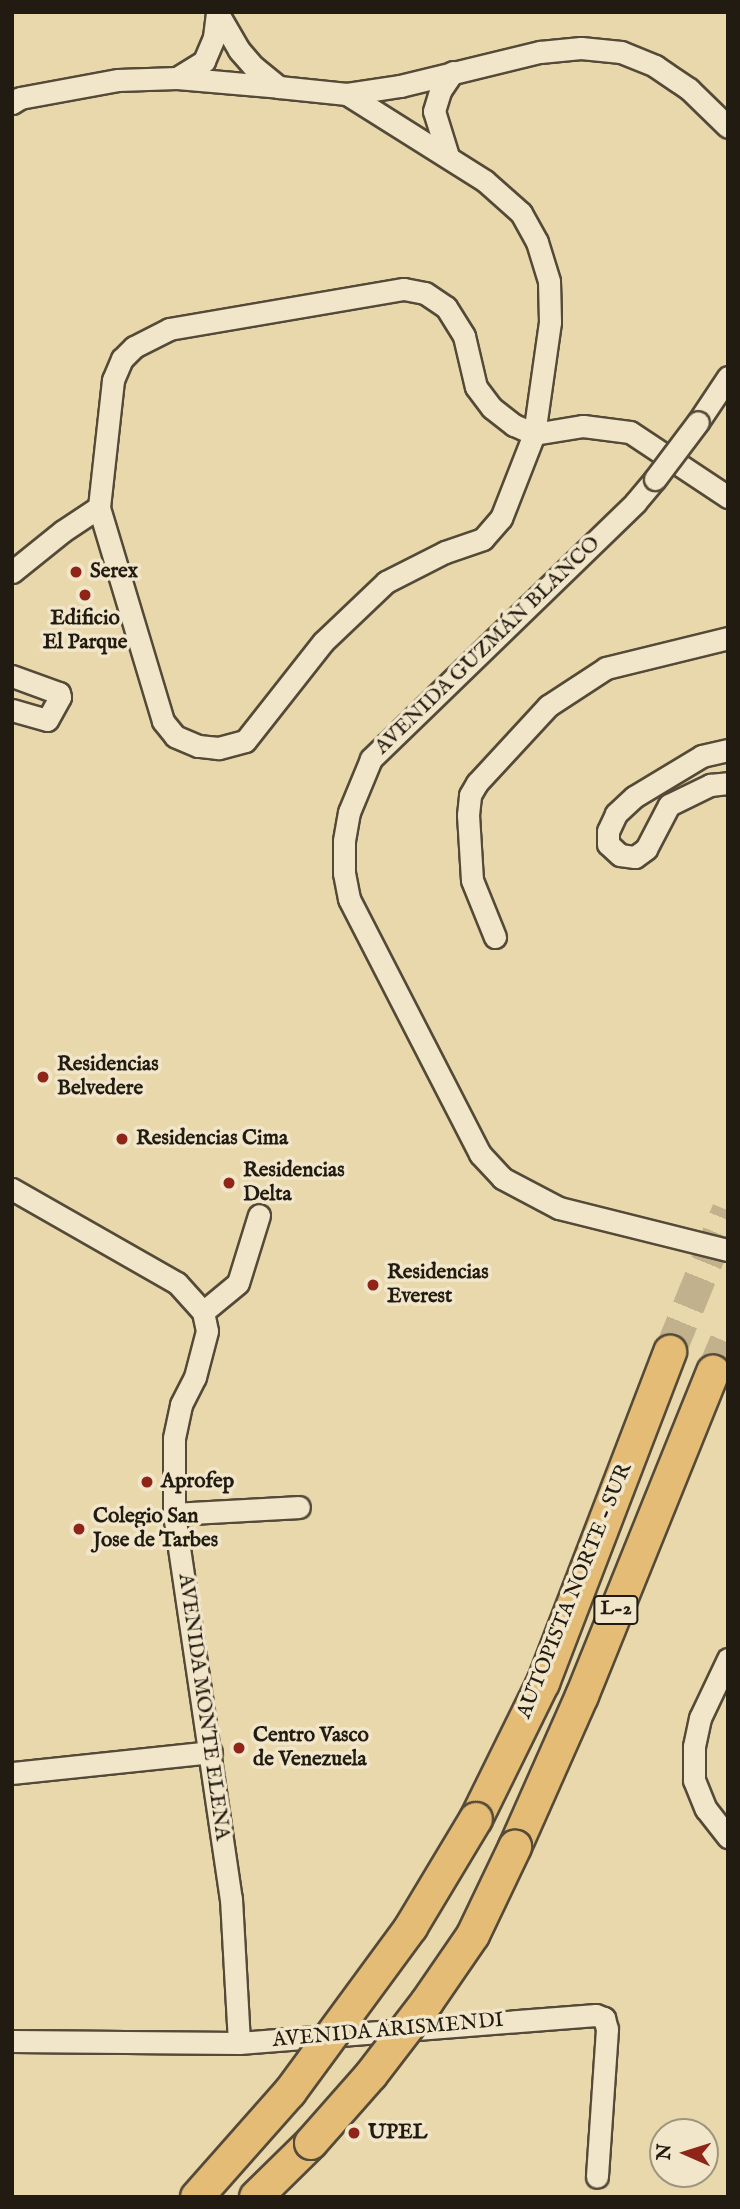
<!DOCTYPE html>
<html>
<head>
<meta charset="utf-8">
<style>
	body { margin:0 }
	#map { position:relative; width:740px; height:2209px; overflow:hidden; background:#e9d8ac; font-family:"IM FELL English",serif }
	div>[style] { position:absolute }
	.highway-tunnel>* { height:32px; margin-top:-16px; transform-origin:0; background:repeating-linear-gradient(90deg,#c1b28d 0 32px,transparent 0 48px) }
	.roads { filter:drop-shadow(2px 0 #544a38) drop-shadow(-2px 0 #544a38) drop-shadow(0 2px #544a38) drop-shadow(0 -2px #544a38) }
	.minor>* { height:21px; margin:-10.5px; padding:0 10.5px; transform-origin:10.5px; border-radius:10.5px; background:#f1e6c9 }
	.highway>* { height:32px; margin:-16px; padding:0 16px; transform-origin:16px; border-radius:16px; background:#e4bc76 }
	.bridges { filter:drop-shadow(2px 0 #544a38) drop-shadow(-2px 0 #544a38) drop-shadow(0 2px #544a38) drop-shadow(0 -2px #544a38) }
	.minor-bridge>* { height:21px; margin:-10.5px; padding:0 10.5px; transform-origin:10.5px; border-radius:10.5px; background:#f1e6c9 }
	.highway-bridge>* { height:32px; margin:-16px; padding:0 16px; transform-origin:16px; border-radius:16px; background:#e4bc76 }
	.dots>* { width:19px; height:19px; translate:-50% -50%; box-sizing:border-box; border:4px solid #f1e6c9; border-radius:50% }
	span { translate:-50% -50%; white-space:nowrap; text-align:center; line-height:1.15; -webkit-text-stroke:7px #f1e6c9; paint-order:stroke }
	.shield-label span { padding:2px 5px; background:#f1e6c9; border:2px solid; border-radius:5px; -webkit-text-stroke-width:0 }
	.shield-label { font-size:19px; color:#221b11; font-weight:700 }
	.poi-label { font-size:21px; color:#221b11; font-weight:700 }
	.left { translate:0 -50%; text-align:left }
	.street-label { font-size:21px; color:#221b11 }
	.frame { position:absolute; inset:0; border:14px solid #221b11; pointer-events:none }
	.north { position:absolute; left:649px; top:2118px; width:70px; height:70px; box-sizing:border-box; background:#f1e6c9; border:2px solid #9e957f; border-radius:50%; rotate:273deg; font-size:19px; font-weight:700; line-height:28px; text-align:center; color:#221b11 }
	.north::after { content:''; display:block; margin:auto; width:24px; height:32px; background:#8f2418; clip-path:polygon(50% 0,100% 100%,50% 72%,0 100%) }
</style>
</head>
<body>
<div id="map">
	<div class="highway-tunnel">
		<i style="left:670px;top:1352px;width:153px;rotate:-67.8deg"></i>
		<i style="left:713px;top:1371px;width:38px;rotate:-67deg"></i>
	</div>
	<div class="roads">
		<div class="minor">
			<i style="left:217px;top:12px;width:44px;rotate:59.9deg"></i>
			<i style="left:239px;top:50px;width:23px;rotate:49deg"></i>
			<i style="left:254px;top:67px;width:32px;rotate:39deg"></i>
			<i style="left:279px;top:87px;width:68px;rotate:5.9deg"></i>
			<i style="left:347px;top:94px;width:54px;rotate:-8.6deg"></i>
			<i style="left:400px;top:86px;width:144px;rotate:-13.7deg"></i>
			<i style="left:540px;top:52px;width:41px;rotate:-5.6deg"></i>
			<i style="left:581px;top:48px;width:40px;rotate:5.7deg"></i>
			<i style="left:621px;top:52px;width:37px;rotate:22deg"></i>
			<i style="left:655px;top:66px;width:41px;rotate:34.1deg"></i>
			<i style="left:689px;top:89px;width:54px;rotate:44.3deg"></i>
			<i style="left:177px;top:78px;width:32px;rotate:-32deg"></i>
			<i style="left:204px;top:61px;width:26px;rotate:-67deg"></i>
			<i style="left:214px;top:37px;width:24px;rotate:-83deg"></i>
			<i style="left:347px;top:94px;width:163px;rotate:32.2deg"></i>
			<i style="left:485px;top:181px;width:48px;rotate:41.6deg"></i>
			<i style="left:521px;top:213px;width:33px;rotate:61deg"></i>
			<i style="left:537px;top:242px;width:41px;rotate:72.9deg"></i>
			<i style="left:549px;top:281px;width:41px;rotate:88.6deg"></i>
			<i style="left:550px;top:322px;width:113px;rotate:98.1deg"></i>
			<i style="left:534px;top:434px;width:90px;rotate:111.4deg"></i>
			<i style="left:501px;top:518px;width:28px;rotate:131deg"></i>
			<i style="left:483px;top:539px;width:40px;rotate:161.1deg"></i>
			<i style="left:445px;top:552px;width:66px;rotate:153deg"></i>
			<i style="left:386px;top:582px;width:87px;rotate:136.4deg"></i>
			<i style="left:323px;top:642px;width:126px;rotate:128.2deg"></i>
			<i style="left:245px;top:741px;width:28px;rotate:165deg"></i>
			<i style="left:218px;top:748px;width:20px;rotate:-174deg"></i>
			<i style="left:198px;top:746px;width:25px;rotate:-157deg"></i>
			<i style="left:175px;top:736px;width:19px;rotate:-129deg"></i>
			<i style="left:163px;top:721px;width:223px;rotate:-106.7deg"></i>
			<i style="left:99px;top:507px;width:128px;rotate:-83.7deg"></i>
			<i style="left:113px;top:380px;width:23px;rotate:-67deg"></i>
			<i style="left:122px;top:359px;width:17px;rotate:-45deg"></i>
			<i style="left:134px;top:347px;width:39px;rotate:-27deg"></i>
			<i style="left:169px;top:329px;width:238px;rotate:-9.7deg"></i>
			<i style="left:404px;top:289px;width:21px;rotate:11deg"></i>
			<i style="left:425px;top:293px;width:25px;rotate:34deg"></i>
			<i style="left:446px;top:307px;width:34px;rotate:58deg"></i>
			<i style="left:464px;top:336px;width:52px;rotate:76.8deg"></i>
			<i style="left:476px;top:387px;width:26px;rotate:53deg"></i>
			<i style="left:492px;top:408px;width:28px;rotate:38deg"></i>
			<i style="left:514px;top:425px;width:22px;rotate:24deg"></i>
			<i style="left:12px;top:103px;width:9px;rotate:-32deg"></i>
			<i style="left:20px;top:98px;width:100px;rotate:-10.4deg"></i>
			<i style="left:118px;top:80px;width:59px;rotate:-1.9deg"></i>
			<i style="left:177px;top:78px;width:102px;rotate:5deg"></i>
			<i style="left:448px;top:156px;width:47px;rotate:-107.3deg"></i>
			<i style="left:434px;top:111px;width:21px;rotate:-73deg"></i>
			<i style="left:440px;top:91px;width:23px;rotate:-56deg"></i>
			<i style="left:698px;top:422px;width:54px;rotate:-56.3deg"></i>
			<i style="left:534px;top:434px;width:50px;rotate:-9.3deg"></i>
			<i style="left:583px;top:426px;width:47px;rotate:7.3deg"></i>
			<i style="left:630px;top:432px;width:118px;rotate:33.6deg"></i>
			<i style="left:655px;top:479px;width:31px;rotate:130deg"></i>
			<i style="left:635px;top:503px;width:368px;rotate:135.9deg"></i>
			<i style="left:371px;top:759px;width:57px;rotate:112.5deg"></i>
			<i style="left:349px;top:812px;width:29px;rotate:100deg"></i>
			<i style="left:344px;top:841px;width:32px;rotate:90deg"></i>
			<i style="left:344px;top:873px;width:26px;rotate:79deg"></i>
			<i style="left:349px;top:899px;width:287px;rotate:62.8deg"></i>
			<i style="left:480px;top:1154px;width:33px;rotate:47deg"></i>
			<i style="left:502px;top:1178px;width:64px;rotate:27.8deg"></i>
			<i style="left:559px;top:1208px;width:174px;rotate:14deg"></i>
			<i style="left:12px;top:572px;width:65px;rotate:-38.8deg"></i>
			<i style="left:63px;top:531px;width:43px;rotate:-33.7deg"></i>
			<i style="left:12px;top:676px;width:50px;rotate:19.9deg"></i>
			<i style="left:59px;top:693px;width:4px;rotate:76deg"></i>
			<i style="left:60px;top:697px;width:26px;rotate:119deg"></i>
			<i style="left:47px;top:720px;width:36px;rotate:-164deg"></i>
			<i style="left:728px;top:750px;width:27px;rotate:167deg"></i>
			<i style="left:702px;top:756px;width:79px;rotate:148.9deg"></i>
			<i style="left:634px;top:797px;width:25px;rotate:137deg"></i>
			<i style="left:616px;top:814px;width:19px;rotate:115deg"></i>
			<i style="left:608px;top:831px;width:13px;rotate:90deg"></i>
			<i style="left:608px;top:844px;width:16px;rotate:43deg"></i>
			<i style="left:620px;top:855px;width:15px;rotate:8deg"></i>
			<i style="left:635px;top:857px;width:14px;rotate:-36deg"></i>
			<i style="left:646px;top:849px;width:50px;rotate:-62.4deg"></i>
			<i style="left:669px;top:805px;width:46px;rotate:-26deg"></i>
			<i style="left:710px;top:785px;width:18px;rotate:-6deg"></i>
			<i style="left:495px;top:937px;width:61px;rotate:-112deg"></i>
			<i style="left:472px;top:880px;width:65px;rotate:-93.5deg"></i>
			<i style="left:468px;top:815px;width:20px;rotate:-84deg"></i>
			<i style="left:470px;top:795px;width:14px;rotate:-60deg"></i>
			<i style="left:477px;top:783px;width:105px;rotate:-47.3deg"></i>
			<i style="left:548px;top:706px;width:69px;rotate:-33.2deg"></i>
			<i style="left:606px;top:668px;width:126px;rotate:-13.8deg"></i>
			<i style="left:12px;top:1189px;width:190px;rotate:29.7deg"></i>
			<i style="left:177px;top:1283px;width:39px;rotate:48deg"></i>
			<i style="left:203px;top:1312px;width:19px;rotate:78deg"></i>
			<i style="left:207px;top:1331px;width:48px;rotate:104.6deg"></i>
			<i style="left:195px;top:1377px;width:31px;rotate:117deg"></i>
			<i style="left:181px;top:1405px;width:34px;rotate:102deg"></i>
			<i style="left:174px;top:1438px;width:76px;rotate:90deg"></i>
			<i style="left:174px;top:1514px;width:389px;rotate:81.6deg"></i>
			<i style="left:231px;top:1899px;width:144px;rotate:86.8deg"></i>
			<i style="left:203px;top:1312px;width:45px;rotate:-39.6deg"></i>
			<i style="left:238px;top:1283px;width:71px;rotate:-72.8deg"></i>
			<i style="left:174px;top:1514px;width:125px;rotate:-3.2deg"></i>
			<i style="left:728px;top:1659px;width:65px;rotate:115.4deg"></i>
			<i style="left:700px;top:1718px;width:29px;rotate:102deg"></i>
			<i style="left:694px;top:1746px;width:34px;rotate:90deg"></i>
			<i style="left:694px;top:1780px;width:31px;rotate:68deg"></i>
			<i style="left:706px;top:1809px;width:36px;rotate:52deg"></i>
			<i style="left:12px;top:1773px;width:200px;rotate:-6deg"></i>
			<i style="left:12px;top:2041px;width:227px;rotate:0.5deg"></i>
			<i style="left:239px;top:2043px;width:358px;rotate:-4.5deg"></i>
			<i style="left:596px;top:2015px;width:9px;rotate:21deg"></i>
			<i style="left:604px;top:2018px;width:11px;rotate:75deg"></i>
			<i style="left:607px;top:2029px;width:148px;rotate:93.9deg"></i>
		</div>
		<div class="highway">
			<i style="left:476px;top:1819px;width:152px;rotate:-63.8deg"></i>
			<i style="left:543px;top:1683px;width:355px;rotate:-69deg"></i>
			<i style="left:515px;top:1847px;width:165px;rotate:-66.1deg"></i>
			<i style="left:582px;top:1696px;width:350px;rotate:-68deg"></i>
			<i style="left:256px;top:2197px;width:77px;rotate:-44.5deg"></i>
		</div>
	</div>
	<div class="bridges">
		<div class="minor-bridge">
			<i style="left:655px;top:479px;width:71px;rotate:-53deg"></i>
		</div>
		<div class="highway-bridge">
			<i style="left:311px;top:2143px;width:91px;rotate:-48.6deg"></i>
			<i style="left:371px;top:2075px;width:92px;rotate:-52.5deg"></i>
			<i style="left:427px;top:2002px;width:81px;rotate:-55.5deg"></i>
			<i style="left:473px;top:1935px;width:98px;rotate:-64.5deg"></i>
			<i style="left:197px;top:2197px;width:140px;rotate:-48.5deg"></i>
			<i style="left:290px;top:2092px;width:205px;rotate:-53.7deg"></i>
			<i style="left:411px;top:1927px;width:126px;rotate:-59deg"></i>
		</div>
	</div>
	<div class="dots">
		<i style="left:76px;top:572px;background:#8f2418"></i>
		<i style="left:85px;top:595px;background:#8f2418"></i>
		<i style="left:43px;top:1077px;background:#8f2418"></i>
		<i style="left:122px;top:1139px;background:#8f2418"></i>
		<i style="left:229px;top:1183px;background:#8f2418"></i>
		<i style="left:373px;top:1285px;background:#8f2418"></i>
		<i style="left:147px;top:1482px;background:#8f2418"></i>
		<i style="left:79px;top:1529px;background:#8f2418"></i>
		<i style="left:239px;top:1748px;background:#8f2418"></i>
		<i style="left:354px;top:2133px;background:#8f2418"></i>
	</div>
	<div class="shield-label">
		<span style="left:616px;top:1610px">L-2</span>
	</div>
	<div class="poi-label">
		<span class="left" style="left:90px;top:572px">Serex</span>
		<span style="left:85px;top:631px">Edificio<br>El Parque</span>
		<span class="left" style="left:57px;top:1077px">Residencias<br>Belvedere</span>
		<span class="left" style="left:136px;top:1139px">Residencias Cima</span>
		<span class="left" style="left:243px;top:1183px">Residencias<br>Delta</span>
		<span class="left" style="left:387px;top:1285px">Residencias<br>Everest</span>
		<span class="left" style="left:161px;top:1482px">Aprofep</span>
		<span class="left" style="left:93px;top:1529px">Colegio San<br>Jose de Tarbes</span>
		<span class="left" style="left:253px;top:1748px">Centro Vasco<br>de Venezuela</span>
		<span class="left" style="left:368px;top:2133px">UPEL</span>
	</div>
	<div class="street-label">
		<span style="left:488px;top:646px;rotate:-44deg">AVENIDA GUZMÁN BLANCO</span>
		<span style="left:575px;top:1591px;rotate:-68deg">AUTOPISTA NORTE - SUR</span>
		<span style="left:203px;top:1707px;rotate:82deg">AVENIDA MONTE ELENA</span>
		<span style="left:388px;top:2031px;rotate:-5deg">AVENIDA ARISMENDI</span>
	</div>
	<div class="frame"></div>
	<div class="north">N</div>
</div>
</body>
</html>
